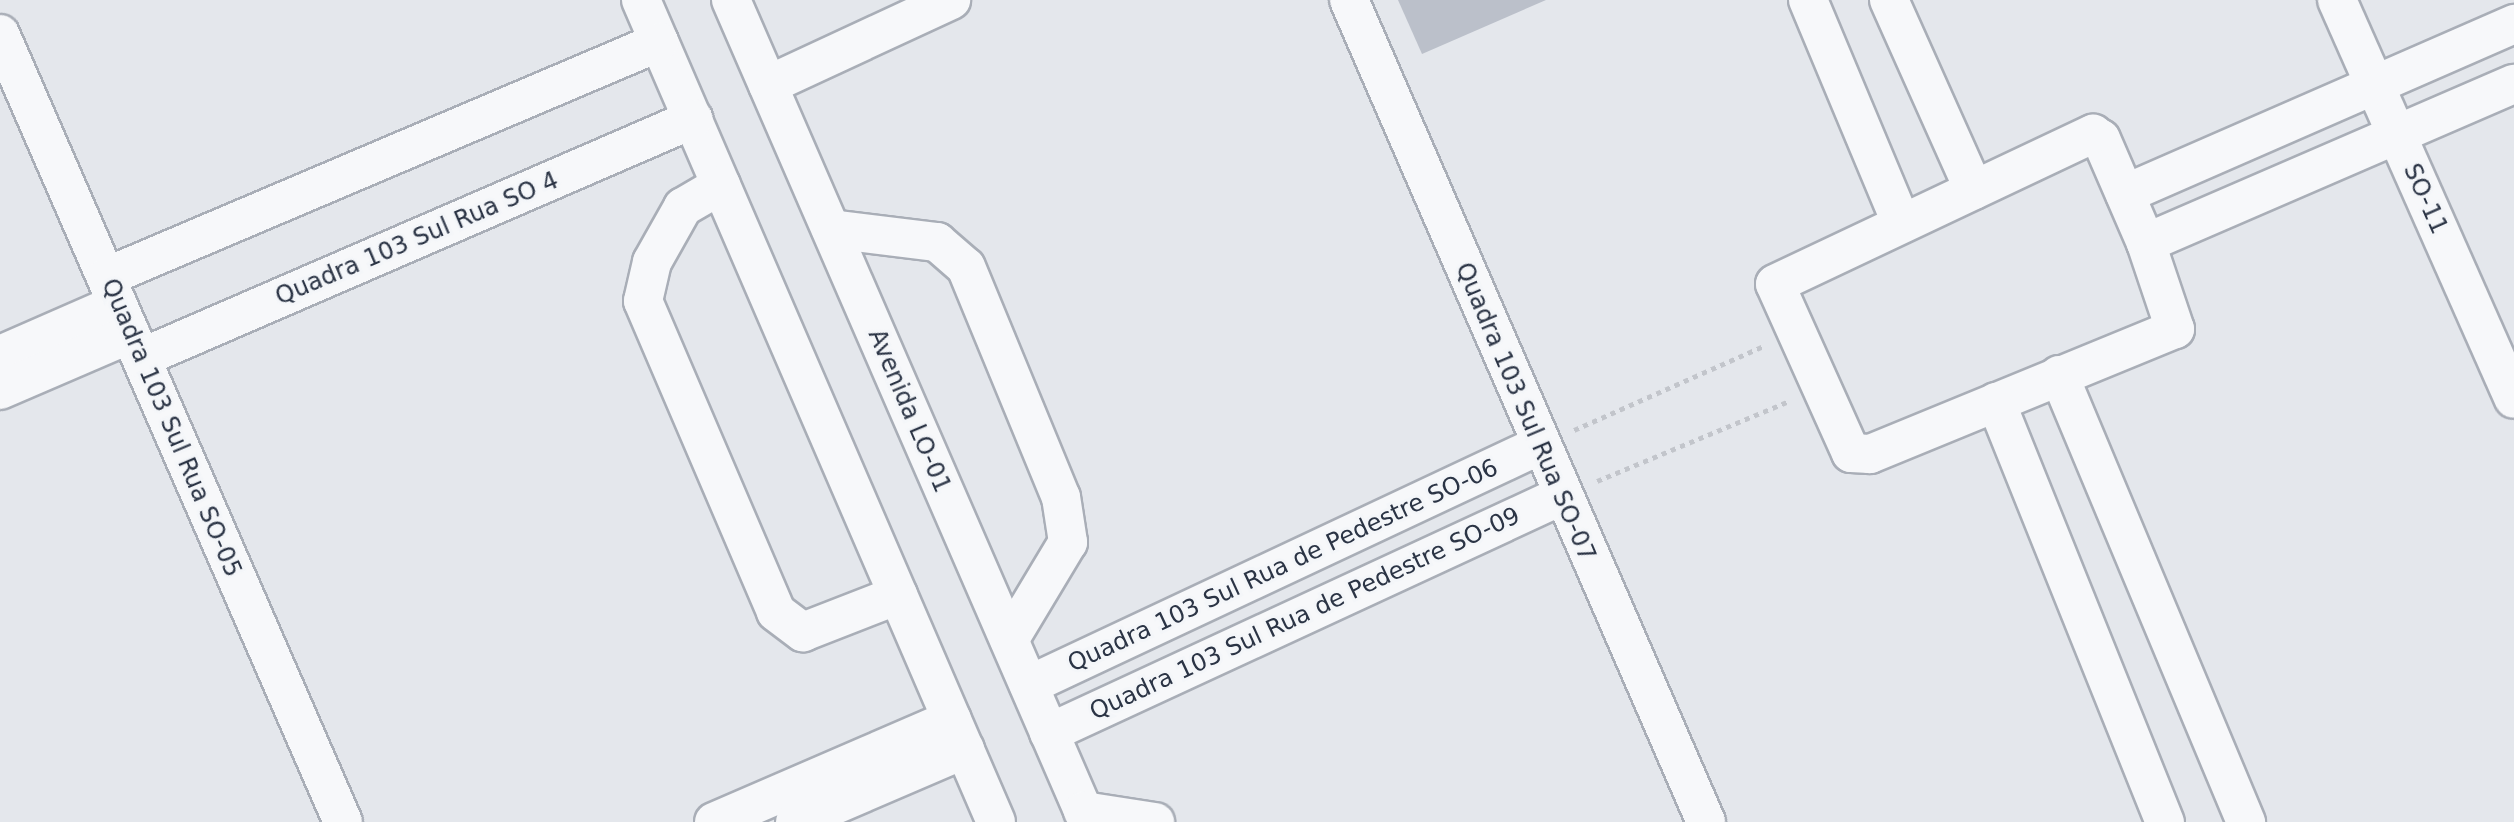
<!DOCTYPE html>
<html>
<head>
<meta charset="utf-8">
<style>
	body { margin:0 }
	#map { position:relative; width:2514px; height:822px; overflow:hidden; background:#e4e7ec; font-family:"DejaVu Sans",sans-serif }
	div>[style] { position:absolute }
	.building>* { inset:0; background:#bbc0ca }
	.path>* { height:4.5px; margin-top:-2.25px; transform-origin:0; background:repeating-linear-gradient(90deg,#c2c5cb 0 5px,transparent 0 10px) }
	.roads { filter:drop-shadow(2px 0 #a9aeb7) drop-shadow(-2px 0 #a9aeb7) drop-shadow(0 2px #a9aeb7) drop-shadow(0 -2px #a9aeb7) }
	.minor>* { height:38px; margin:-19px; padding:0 19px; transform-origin:19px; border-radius:19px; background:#f7f8fa }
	span { translate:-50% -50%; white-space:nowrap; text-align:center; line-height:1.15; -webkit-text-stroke:6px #f4f6f9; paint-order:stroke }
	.street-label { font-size:24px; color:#2b3445 }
</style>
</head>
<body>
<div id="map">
	<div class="building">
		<i style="clip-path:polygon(1398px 0,1546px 0,1422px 54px)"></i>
	</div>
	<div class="path">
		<i style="left:1574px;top:430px;width:208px;rotate:-23.9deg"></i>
		<i style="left:1597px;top:481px;width:208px;rotate:-22.6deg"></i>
	</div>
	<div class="roads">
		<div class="minor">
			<i style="left:641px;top:0;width:895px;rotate:66.64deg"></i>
			<i style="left:731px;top:0;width:896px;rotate:66.52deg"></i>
			<i style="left:1349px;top:0;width:896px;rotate:66.52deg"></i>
			<i style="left:1808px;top:0;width:241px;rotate:67.3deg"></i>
			<i style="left:1889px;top:0;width:208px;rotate:65.9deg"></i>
			<i style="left:2337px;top:0;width:436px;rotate:66.1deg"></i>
			<i style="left:0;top:34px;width:859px;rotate:66.48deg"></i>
			<i style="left:768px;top:85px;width:202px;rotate:-24.9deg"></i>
			<i style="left:2093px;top:134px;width:9px;rotate:32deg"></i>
			<i style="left:2101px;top:139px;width:113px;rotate:66.6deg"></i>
			<i style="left:2146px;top:243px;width:91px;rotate:71.4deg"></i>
			<i style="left:2175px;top:329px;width:330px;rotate:157.7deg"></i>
			<i style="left:1870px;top:454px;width:19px;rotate:-177deg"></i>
			<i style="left:1851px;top:453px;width:185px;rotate:-114.2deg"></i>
			<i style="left:1775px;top:284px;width:352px;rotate:-25.3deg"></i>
			<i style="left:721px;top:185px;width:44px;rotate:149.9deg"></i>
			<i style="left:683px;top:207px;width:63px;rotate:119.4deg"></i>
			<i style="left:652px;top:262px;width:40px;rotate:103deg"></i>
			<i style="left:643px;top:301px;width:338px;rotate:66.8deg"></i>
			<i style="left:776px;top:612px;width:34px;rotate:37deg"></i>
			<i style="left:803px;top:632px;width:102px;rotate:-21.3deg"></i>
			<i style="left:2125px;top:194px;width:425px;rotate:-23.6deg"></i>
			<i style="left:831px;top:229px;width:107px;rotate:7deg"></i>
			<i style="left:937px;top:242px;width:38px;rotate:41deg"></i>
			<i style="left:966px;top:267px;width:249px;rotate:67.6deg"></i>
			<i style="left:1061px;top:497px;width:46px;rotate:81.2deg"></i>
			<i style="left:1068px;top:542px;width:114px;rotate:121deg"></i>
			<i style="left:2146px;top:243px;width:401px;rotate:-23.4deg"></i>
			<i style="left:106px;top:277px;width:601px;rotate:-23.02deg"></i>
			<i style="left:0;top:355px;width:128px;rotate:-23.6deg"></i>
			<i style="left:141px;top:358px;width:602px;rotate:-23.41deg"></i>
			<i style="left:2059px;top:375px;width:485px;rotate:67.3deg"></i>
			<i style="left:0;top:390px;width:142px;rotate:-23.3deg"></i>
			<i style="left:1996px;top:402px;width:453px;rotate:68.1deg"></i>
			<i style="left:1029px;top:685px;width:562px;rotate:-25.15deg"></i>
			<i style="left:1049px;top:733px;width:564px;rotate:-24.84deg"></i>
			<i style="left:1083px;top:811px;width:73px;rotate:8.7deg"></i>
			<i style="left:714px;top:822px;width:259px;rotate:-23.4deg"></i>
			<i style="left:795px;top:822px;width:185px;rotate:-23.2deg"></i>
		</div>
	</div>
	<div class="street-label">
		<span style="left:2425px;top:199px;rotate:66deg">SO-11</span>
		<span style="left:417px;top:239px;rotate:-23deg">Quadra 103 Sul Rua SO 4</span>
		<span style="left:909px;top:411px;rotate:67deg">Avenida LO-01</span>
		<span style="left:1525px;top:412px;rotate:67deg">Quadra 103 Sul Rua SO-07</span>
		<span style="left:171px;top:428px;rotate:67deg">Quadra 103 Sul Rua SO-05</span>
		<span style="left:1283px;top:566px;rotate:-25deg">Quadra 103 Sul Rua de Pedestre SO-06</span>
		<span style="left:1305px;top:614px;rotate:-25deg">Quadra 103 Sul Rua de Pedestre SO-09</span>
	</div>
</div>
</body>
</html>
